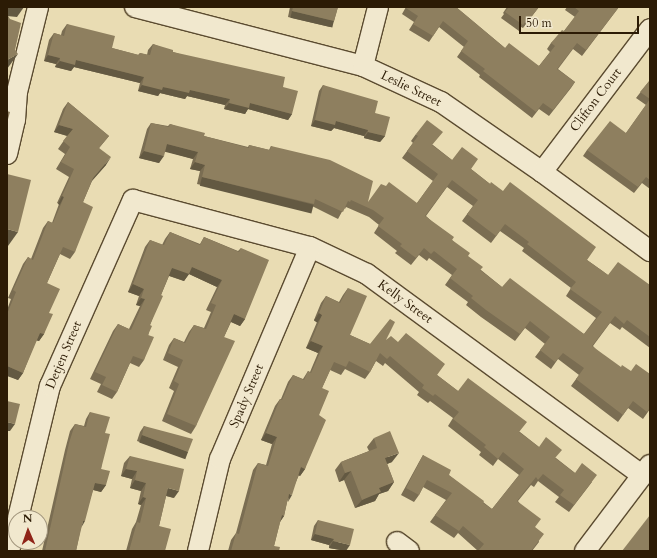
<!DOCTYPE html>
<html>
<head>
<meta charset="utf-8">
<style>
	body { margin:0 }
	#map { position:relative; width:657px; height:558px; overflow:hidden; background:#e9dcb3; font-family:Cardo,serif }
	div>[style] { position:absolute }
	.roads { filter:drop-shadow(1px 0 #5b4b30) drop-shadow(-1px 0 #5b4b30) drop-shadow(0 1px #5b4b30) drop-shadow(0 -1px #5b4b30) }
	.minor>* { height:20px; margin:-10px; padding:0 10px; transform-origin:10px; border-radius:10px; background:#f1e8ce }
	.wall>* { inset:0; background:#7a6d52 }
	.shaded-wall>* { inset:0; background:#635942; transform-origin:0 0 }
	.building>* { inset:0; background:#8e7f5f }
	span { translate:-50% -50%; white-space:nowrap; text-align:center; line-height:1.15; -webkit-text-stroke:3.5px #f1e8ce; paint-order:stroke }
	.street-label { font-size:13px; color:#2c1b05 }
	.frame { position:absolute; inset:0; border:8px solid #2c1b05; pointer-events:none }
	.north { position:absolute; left:8px; top:510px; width:40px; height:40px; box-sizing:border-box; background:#f1e8ce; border:1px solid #a2967e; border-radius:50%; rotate:358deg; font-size:11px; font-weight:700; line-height:16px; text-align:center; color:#2c1b05 }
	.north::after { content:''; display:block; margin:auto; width:14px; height:18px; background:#8f2418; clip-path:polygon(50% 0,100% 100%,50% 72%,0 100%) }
	.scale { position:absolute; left:519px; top:16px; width:120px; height:18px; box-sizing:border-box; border:2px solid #2c1b05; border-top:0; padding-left:5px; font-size:12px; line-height:14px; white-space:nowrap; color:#2c1b05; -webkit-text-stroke:3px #f1e8ce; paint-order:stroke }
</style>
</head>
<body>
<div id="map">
	<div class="roads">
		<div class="minor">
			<i style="left:135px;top:7px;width:236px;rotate:14.5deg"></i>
			<i style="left:363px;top:66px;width:86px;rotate:24.8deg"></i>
			<i style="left:441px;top:102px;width:123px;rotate:34.7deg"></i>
			<i style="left:542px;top:172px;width:134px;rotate:36.2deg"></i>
			<i style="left:363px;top:66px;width:61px;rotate:-75.7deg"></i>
			<i style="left:7px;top:154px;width:35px;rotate:-77deg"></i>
			<i style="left:15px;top:120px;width:28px;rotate:-86deg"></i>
			<i style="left:17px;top:92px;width:88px;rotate:-76.1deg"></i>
			<i style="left:542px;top:172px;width:179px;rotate:-52.9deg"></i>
			<i style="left:18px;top:518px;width:136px;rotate:-76.4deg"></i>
			<i style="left:50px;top:386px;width:204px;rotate:-66deg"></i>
			<i style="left:133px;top:200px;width:183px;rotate:14.9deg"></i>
			<i style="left:310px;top:247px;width:63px;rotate:25.3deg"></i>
			<i style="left:367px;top:274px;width:341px;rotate:36.2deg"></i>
			<i style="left:397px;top:542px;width:15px;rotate:37deg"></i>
			<i style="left:9px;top:551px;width:28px;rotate:-75deg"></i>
			<i style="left:198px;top:551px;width:95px;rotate:-76.6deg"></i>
			<i style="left:220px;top:459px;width:230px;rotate:-67deg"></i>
			<i style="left:585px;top:551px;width:108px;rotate:-52.9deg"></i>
		</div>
	</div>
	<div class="wall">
		<i style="clip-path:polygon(290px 7px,338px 7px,334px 21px,330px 27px,288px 17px)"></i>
		<i style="clip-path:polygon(406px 7px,456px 7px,505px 48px,539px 66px,550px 52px,547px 49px,551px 43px,564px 31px,575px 17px,565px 10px,567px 7px,619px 7px,582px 56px,573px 49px,558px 69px,575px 82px,571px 88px,549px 116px,539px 109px,532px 118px,479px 77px,480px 75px,457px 57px,464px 47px,439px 27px,429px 42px,409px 30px,414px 22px,402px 14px)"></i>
		<i style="clip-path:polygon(507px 7px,539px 7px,523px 28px,521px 27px,519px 31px,501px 18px,504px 14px,503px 13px)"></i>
		<i style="clip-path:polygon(67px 24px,112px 48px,138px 55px,140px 53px,147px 55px,148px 50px,153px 44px,173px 52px,283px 87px,292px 114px,288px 120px,248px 109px,245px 114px,224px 109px,225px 105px,187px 96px,185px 99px,160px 93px,158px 96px,138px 91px,140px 83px,74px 67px,71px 71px,55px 67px,56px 64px,44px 61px,49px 40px,54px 33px,61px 35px,62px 31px)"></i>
		<i style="clip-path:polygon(650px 80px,650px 189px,642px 183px,634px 193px,583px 156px,587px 150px,626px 133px,646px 105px,636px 98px)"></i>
		<i style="clip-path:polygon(323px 85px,375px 113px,385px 136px,380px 142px,364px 138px,364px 136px,334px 128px,331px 131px,311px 126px,319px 91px)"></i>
		<i style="clip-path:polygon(68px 102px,109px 136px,99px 148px,106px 165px,92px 181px,83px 202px,75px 252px,70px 259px,60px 254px,47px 283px,49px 313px,44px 334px,39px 341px,36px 340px,23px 373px,18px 380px,7px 375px,7px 310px,11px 299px,8px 298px,23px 264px,28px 257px,31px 259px,43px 228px,48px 221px,52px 223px,59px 204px,57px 203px,69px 177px,56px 169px,65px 154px,58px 149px,67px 136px,54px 132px,63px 109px)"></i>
		<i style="clip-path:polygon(evenodd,151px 123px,168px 126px,170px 124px,204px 136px,248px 147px,249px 145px,269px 150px,271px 146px,368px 202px,417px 203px,433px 181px,402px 158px,413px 143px,411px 141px,416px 134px,433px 145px,452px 160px,471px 169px,587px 260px,608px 275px,650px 285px,650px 348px,622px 327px,620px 330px,610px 323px,593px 346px,650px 409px,643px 419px,628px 408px,618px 422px,571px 386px,579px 375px,558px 359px,551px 369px,535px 357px,545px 344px,525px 328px,515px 341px,481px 317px,466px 305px,468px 302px,445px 285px,452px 275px,429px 258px,427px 261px,419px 255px,411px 265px,395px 253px,397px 251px,374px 233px,379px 225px,369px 217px,346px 207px,345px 209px,344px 208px,338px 219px,312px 206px,309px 211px,197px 184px,200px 171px,190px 169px,193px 159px,165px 151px,159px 163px,139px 158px,147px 129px,151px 123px,447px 187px,473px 206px,462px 221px,491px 243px,500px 231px,524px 248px,522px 251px,571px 288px,566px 296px,596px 318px,584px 334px,502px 287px,481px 270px,452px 240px,426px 216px,447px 187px)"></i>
		<i style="clip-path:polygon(170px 232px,200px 244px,204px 237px,238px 251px,241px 248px,245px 319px,240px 326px,231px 322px,224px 337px,196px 426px,191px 434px,162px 421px,174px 391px,169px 388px,178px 367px,163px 360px,169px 345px,174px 338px,184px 342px,189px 332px,194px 325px,204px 328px,211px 312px,206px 310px,217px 287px,189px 274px,184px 281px,169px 276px,161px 295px,150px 325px,144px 360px,139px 367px,130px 363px,117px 392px,112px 399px,97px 392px,101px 384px,90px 379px,113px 331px,118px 324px,129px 329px,140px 306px,136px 305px,139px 296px,128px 292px,145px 247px,150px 240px,162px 245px,165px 239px)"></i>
		<i style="clip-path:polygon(348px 288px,350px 335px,370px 344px,386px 340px,437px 375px,458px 391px,520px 432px,539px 447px,556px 458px,575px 473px,592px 482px,569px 512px,555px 502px,559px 497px,538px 481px,534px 487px,531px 485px,518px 501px,535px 527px,539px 542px,532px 551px,478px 551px,458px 533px,454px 538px,430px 522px,446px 500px,423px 487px,419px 495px,414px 502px,401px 495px,419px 462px,423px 455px,492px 509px,519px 475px,498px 459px,493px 466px,479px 455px,481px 452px,448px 426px,453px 418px,430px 401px,428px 403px,417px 395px,419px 392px,385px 363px,383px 366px,376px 361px,370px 372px,365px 379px,345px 369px,341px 375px,330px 370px,322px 388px,319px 415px,305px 469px,300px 476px,299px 475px,287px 502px,284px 516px,280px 522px,274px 546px,279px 551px,228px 551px,231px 540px,236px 533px,253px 470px,258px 463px,266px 465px,272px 444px,261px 440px,275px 406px,280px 399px,281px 399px,288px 382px,293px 375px,303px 379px,308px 371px,310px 372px,318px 353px,306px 348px,317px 322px,314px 320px,321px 303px,326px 296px,339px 302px,343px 295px)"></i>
		<i style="clip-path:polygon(90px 412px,105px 433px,101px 469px,106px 485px,101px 492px,93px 490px,81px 527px,76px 551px,42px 551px,65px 450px,70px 431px,75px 424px,84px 426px,86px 419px)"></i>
		<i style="clip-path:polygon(144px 426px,188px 452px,184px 458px,137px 441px,140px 432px)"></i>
		<i style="clip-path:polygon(374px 438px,392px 462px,387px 464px,394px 482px,388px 491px,379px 494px,375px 501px,355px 508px,344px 480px,339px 482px,335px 470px,341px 462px,369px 451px,367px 447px)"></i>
		<i style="clip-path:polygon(130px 456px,174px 498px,166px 496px,159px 526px,165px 551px,126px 551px,132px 529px,136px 522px,141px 505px,138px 504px,141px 491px,130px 488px,132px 479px,121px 476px,124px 463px)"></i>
		<i style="clip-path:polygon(318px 520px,346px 551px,329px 548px,329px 545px,311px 540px,314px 526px)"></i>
	</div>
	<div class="shaded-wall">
		<i style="clip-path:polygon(7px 7px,24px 7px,17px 17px,7px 16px)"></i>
		<i style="left:292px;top:11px;width:43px;height:7px;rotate:13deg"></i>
		<i style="clip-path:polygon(18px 54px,7px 69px,7px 60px)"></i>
		<i style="clip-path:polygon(48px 55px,60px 58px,56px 64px,44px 61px)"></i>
		<i style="clip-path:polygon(76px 60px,144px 77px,140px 83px,74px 67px,71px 71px,55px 67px,60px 61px)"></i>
		<i style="clip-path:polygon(142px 85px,190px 90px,230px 99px,225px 105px,187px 96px,185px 99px,160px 93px,158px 96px,138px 91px)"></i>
		<i style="clip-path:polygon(229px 103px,250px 103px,292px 114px,288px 120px,248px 109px,245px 114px,224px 109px)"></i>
		<i style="clip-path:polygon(315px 120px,336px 121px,368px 130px,364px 136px,334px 128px,331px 131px,311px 126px)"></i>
		<i style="clip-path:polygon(59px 125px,73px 129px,68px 136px,54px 132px)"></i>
		<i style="clip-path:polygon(368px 132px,385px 136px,380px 142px,364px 138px)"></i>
		<i style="clip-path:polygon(167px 144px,198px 152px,193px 159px,162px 151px)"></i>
		<i style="clip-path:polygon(144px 151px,164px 156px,159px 163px,139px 158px)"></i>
		<i style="clip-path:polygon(111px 157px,106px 165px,88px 185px,93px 178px)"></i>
		<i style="clip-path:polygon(195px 162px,205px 165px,200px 171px,190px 169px)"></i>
		<i style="left:202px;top:177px;width:115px;height:9px;rotate:14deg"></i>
		<i style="left:62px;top:196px;width:2px;height:9px;rotate:27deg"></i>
		<i style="clip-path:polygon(7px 229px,18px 232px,8px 246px,7px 246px)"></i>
		<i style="clip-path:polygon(192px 267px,222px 280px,217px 287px,189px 274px,184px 281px,167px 275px,172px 268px)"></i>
		<i style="clip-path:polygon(133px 284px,144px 289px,139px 296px,128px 292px)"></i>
		<i style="clip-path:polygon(141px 298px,145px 299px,140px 306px,136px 305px)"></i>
		<i style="left:319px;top:313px;width:4px;height:9px;rotate:34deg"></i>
		<i style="clip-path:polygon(234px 314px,245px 319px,240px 326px,229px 321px)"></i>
		<i style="clip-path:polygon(40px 333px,44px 334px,39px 341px,35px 340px)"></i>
		<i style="clip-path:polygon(311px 341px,323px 346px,318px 353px,306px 348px)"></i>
		<i style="clip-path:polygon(7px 366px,23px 373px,18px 380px,7px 376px)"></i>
		<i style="clip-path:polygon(7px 422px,15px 424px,10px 431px,7px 431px)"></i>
		<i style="clip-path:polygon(266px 433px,277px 437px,272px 444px,261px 440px)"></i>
		<i style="left:142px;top:435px;width:49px;height:8px;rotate:20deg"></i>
		<i style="clip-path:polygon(399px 453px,392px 462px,379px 467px,385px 458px)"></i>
		<i style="clip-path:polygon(301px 467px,305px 469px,300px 476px,296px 474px)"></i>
		<i style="clip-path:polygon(126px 469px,137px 471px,132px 479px,121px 476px)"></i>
		<i style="clip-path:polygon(351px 471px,344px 480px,339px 482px,345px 473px)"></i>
		<i style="clip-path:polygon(135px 480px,146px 483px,141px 491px,130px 488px)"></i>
		<i style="clip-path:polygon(394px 482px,388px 491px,379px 494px,375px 501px,355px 508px,362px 500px,379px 488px)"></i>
		<i style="clip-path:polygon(95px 483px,106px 485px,101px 492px,90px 489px)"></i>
		<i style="clip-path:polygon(168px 488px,179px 491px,174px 498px,163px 495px)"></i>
		<i style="clip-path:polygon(289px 494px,292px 495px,288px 502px)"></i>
		<i style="clip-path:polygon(143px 497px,146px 498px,141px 505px,138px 504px)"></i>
		<i style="clip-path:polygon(282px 515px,284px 516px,279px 523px)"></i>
		<i style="clip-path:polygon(83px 521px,85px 521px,81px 528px)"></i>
		<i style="clip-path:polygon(315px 534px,334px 539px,329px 545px,311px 540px)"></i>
		<i style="clip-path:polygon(333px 541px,350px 545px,346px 551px,329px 548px)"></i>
	</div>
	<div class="building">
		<i style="clip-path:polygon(293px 7px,338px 7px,334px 21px,292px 11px)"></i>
		<i style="clip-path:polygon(407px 7px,456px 7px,505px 48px,509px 43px,539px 66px,555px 46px,551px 43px,562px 30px,564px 31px,579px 11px,574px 7px,619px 7px,586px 50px,577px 43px,557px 69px,575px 82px,553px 110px,543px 103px,536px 112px,483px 71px,485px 69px,461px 51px,468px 41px,443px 21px,433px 36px,413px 24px,418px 16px,406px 8px)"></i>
		<i style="clip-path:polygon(507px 7px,539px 7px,527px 22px,526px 21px,523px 25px,505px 12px,508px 8px)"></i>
		<i style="clip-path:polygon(7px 14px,10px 19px,21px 23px,15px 50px,18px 54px,7px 60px)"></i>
		<i style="clip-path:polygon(67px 24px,115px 36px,112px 48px,139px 55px,140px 53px,150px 55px,153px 44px,173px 50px,173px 52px,285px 77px,283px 87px,298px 91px,292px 114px,250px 103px,249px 108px,229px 103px,230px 99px,190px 90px,189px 93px,163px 87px,162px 90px,142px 85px,144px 77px,76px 60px,75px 65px,60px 61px,60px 58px,48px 55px,54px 33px,64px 36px)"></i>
		<i style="clip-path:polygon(650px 80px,650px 180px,646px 177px,638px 187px,587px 150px,610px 121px,626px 133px,650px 99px,640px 92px)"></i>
		<i style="clip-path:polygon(323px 85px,378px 101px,375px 113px,390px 117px,385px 136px,368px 132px,368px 130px,336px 121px,335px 125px,315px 120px)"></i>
		<i style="clip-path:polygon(68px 102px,109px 136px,99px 148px,111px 157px,93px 178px,83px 202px,93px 207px,75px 252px,63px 247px,47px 283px,60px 289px,49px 313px,53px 314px,44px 334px,40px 333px,23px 373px,7px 366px,7px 314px,16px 292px,13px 290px,28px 257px,33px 260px,48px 221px,53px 223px,64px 197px,62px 196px,74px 169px,61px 162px,70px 147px,63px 141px,73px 129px,59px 125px)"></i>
		<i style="clip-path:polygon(7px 111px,10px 112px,7px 123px)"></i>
		<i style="clip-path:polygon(evenodd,427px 120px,443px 132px,432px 145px,452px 160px,462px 147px,478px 159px,471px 169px,490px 184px,491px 182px,503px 191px,510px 182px,596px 247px,587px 260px,608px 275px,618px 262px,650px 285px,650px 337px,627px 320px,624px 324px,615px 316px,592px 346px,621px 367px,622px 365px,631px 371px,636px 364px,650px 374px,650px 408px,647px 412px,633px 401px,623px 415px,576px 379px,584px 368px,563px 353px,555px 362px,540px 350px,550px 337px,530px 321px,520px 334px,486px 310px,471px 298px,473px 296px,450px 278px,457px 269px,434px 251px,431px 254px,424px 248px,416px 258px,400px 246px,402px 244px,378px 226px,384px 218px,373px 210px,351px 200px,350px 202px,348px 201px,343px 212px,315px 199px,314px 204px,202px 177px,205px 165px,195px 162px,198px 152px,167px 144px,164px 156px,144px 151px,151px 123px,169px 127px,170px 124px,205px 133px,204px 136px,249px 148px,249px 145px,270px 150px,271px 146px,330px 160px,373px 181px,368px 202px,381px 184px,386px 186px,389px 182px,417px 203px,438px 174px,407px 151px,418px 136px,416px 134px,427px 120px,452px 180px,478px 200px,467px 214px,496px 236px,505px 224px,529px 242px,527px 244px,576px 282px,570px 289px,602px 312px,584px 334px,510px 278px,502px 287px,480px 270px,483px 267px,468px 256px,470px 253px,452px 240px,454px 237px,425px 216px,452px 180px)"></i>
		<i style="clip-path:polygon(7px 174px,31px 180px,18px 232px,7px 229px)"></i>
		<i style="clip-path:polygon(170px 232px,200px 245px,204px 237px,239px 252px,241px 248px,269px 260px,245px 319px,234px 314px,224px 337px,235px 341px,196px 426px,167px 414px,179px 384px,174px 381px,183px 360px,168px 353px,174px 338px,185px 343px,194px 325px,206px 329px,216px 305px,211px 303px,222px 280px,192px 267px,189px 274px,172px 268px,161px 295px,163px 296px,150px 325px,152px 326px,148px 335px,154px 337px,144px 360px,133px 356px,117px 392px,102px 385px,106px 377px,95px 372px,118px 324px,131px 330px,145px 299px,141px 298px,144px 289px,133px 284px,150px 240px,164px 245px)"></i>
		<i style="clip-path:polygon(348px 288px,367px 296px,350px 335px,370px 344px,390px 319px,395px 322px,386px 340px,391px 336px,398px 342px,406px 333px,445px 364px,437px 375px,458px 391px,468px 378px,527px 422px,519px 432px,539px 447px,546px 437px,562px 450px,555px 458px,575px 473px,582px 463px,597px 475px,574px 505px,560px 495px,564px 490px,543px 474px,538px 480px,536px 477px,517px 501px,541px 519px,535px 527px,544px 534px,531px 551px,478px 551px,484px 544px,463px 526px,459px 531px,435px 515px,452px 493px,427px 480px,419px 495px,406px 488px,423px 455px,451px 470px,449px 475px,484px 501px,483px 503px,492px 509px,524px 469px,503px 452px,498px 459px,484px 447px,486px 445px,453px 419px,459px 412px,435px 394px,433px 396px,422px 388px,424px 385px,390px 356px,387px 359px,380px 353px,370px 372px,349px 361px,346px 367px,334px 362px,322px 388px,329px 391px,319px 415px,326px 420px,305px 469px,301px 467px,292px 495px,289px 494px,284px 516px,282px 515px,274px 546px,280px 547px,279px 551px,231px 551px,236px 533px,239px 534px,258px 463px,268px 466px,277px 437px,266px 433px,280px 399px,282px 400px,293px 375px,304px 380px,308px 371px,311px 373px,323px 346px,311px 341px,322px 315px,319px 313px,326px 296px,340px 303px)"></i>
		<i style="clip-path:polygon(7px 401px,20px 404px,15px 424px,7px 422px)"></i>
		<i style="clip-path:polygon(90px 412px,110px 417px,105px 433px,110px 434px,101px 469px,110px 471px,106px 485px,95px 483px,85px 521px,83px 521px,76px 551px,45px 551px,69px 443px,75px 424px,86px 427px)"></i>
		<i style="clip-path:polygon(144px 426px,193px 439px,188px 452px,142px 435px)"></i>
		<i style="clip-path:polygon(390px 431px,399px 453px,385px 458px,394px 482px,379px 488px,381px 492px,362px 500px,351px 471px,345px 473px,341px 462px,377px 448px,374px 438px)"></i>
		<i style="clip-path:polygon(130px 456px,184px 469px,179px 491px,168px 488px,159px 526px,171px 529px,165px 551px,129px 551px,137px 522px,140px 523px,146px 498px,143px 497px,146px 483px,135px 480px,137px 471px,126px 469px)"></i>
		<i style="clip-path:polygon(650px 515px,650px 551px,622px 551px)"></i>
		<i style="clip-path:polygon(318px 520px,354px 529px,350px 545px,333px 541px,334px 539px,315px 534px)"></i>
	</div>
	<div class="street-label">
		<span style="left:411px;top:89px;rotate:26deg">Leslie Street</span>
		<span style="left:596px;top:100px;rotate:-53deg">Clifton Court</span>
		<span style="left:405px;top:302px;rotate:36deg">Kelly Street</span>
		<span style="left:64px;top:355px;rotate:-67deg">Detjen Street</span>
		<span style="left:247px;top:396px;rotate:-67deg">Spady Street</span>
	</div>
	<div class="frame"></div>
	<div class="north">N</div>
	<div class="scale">50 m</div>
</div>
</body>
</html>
